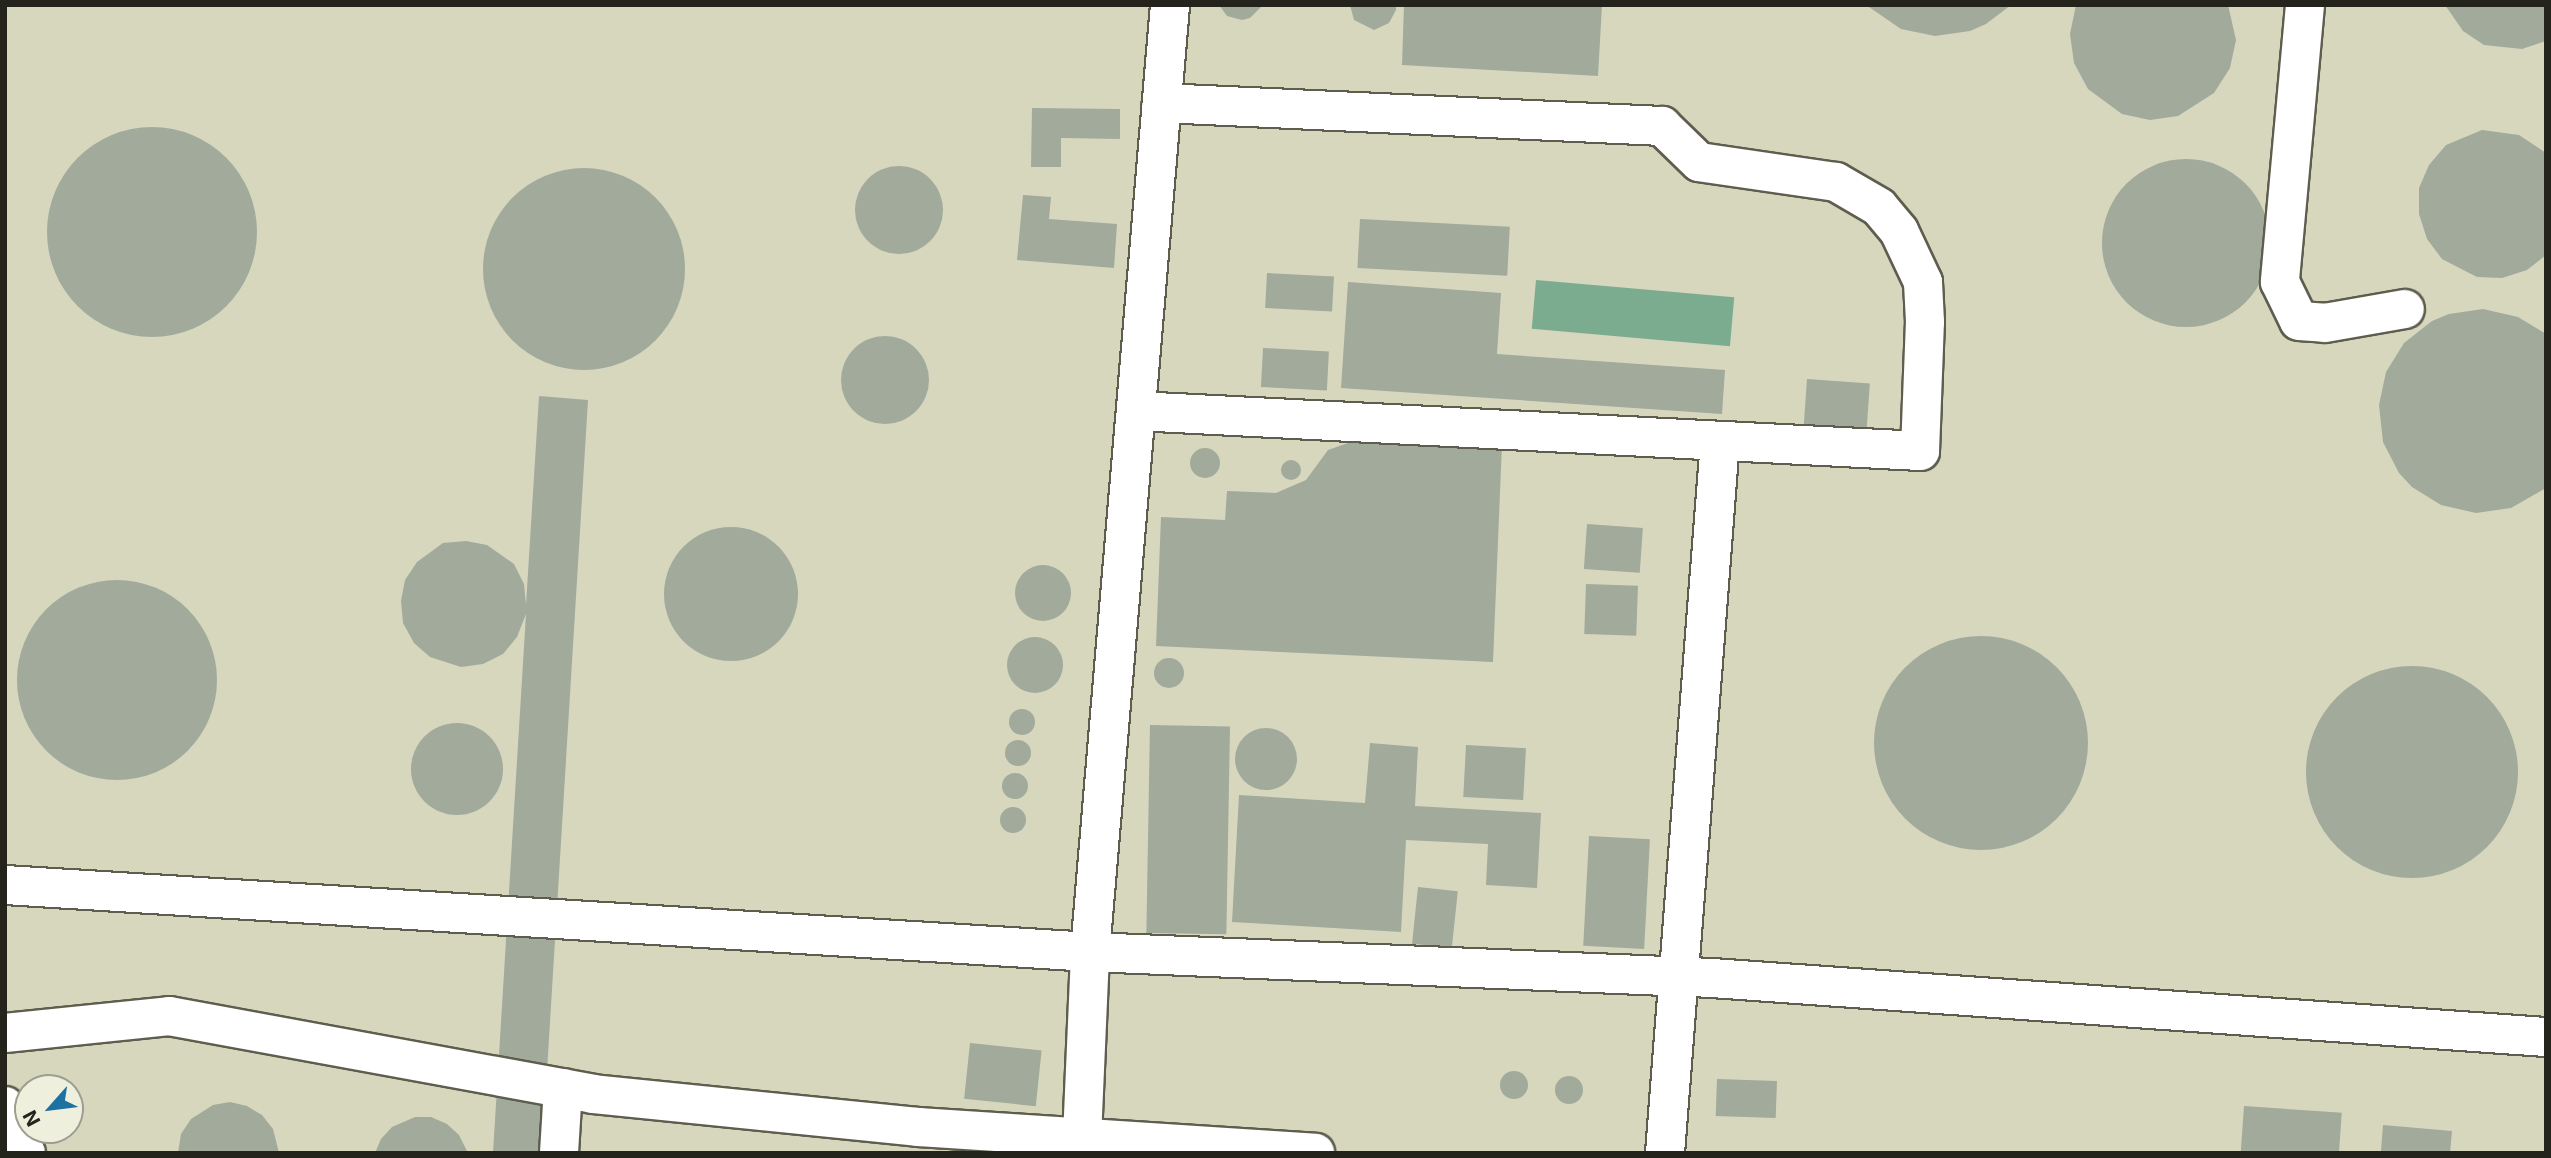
<!DOCTYPE html>
<html>
<head>
<meta charset="utf-8">
<style>
	body { margin:0 }
	#map { position:relative; width:2551px; height:1158px; overflow:hidden; background:#e2e1d0; font-family:Inter,sans-serif }
	div>[style] { position:absolute }
	.built>* { inset:0; background:#d7d7be }
	.water>* { inset:0; background:#7bac90; transform-origin:0 0 }
	.building>* { inset:0; background:#a1aa9b; transform-origin:0 0 }
	.round { border-radius:50% }
	.roads { filter:drop-shadow(2px 0 #5e5d4e) drop-shadow(-2px 0 #5e5d4e) drop-shadow(0 2px #5e5d4e) drop-shadow(0 -2px #5e5d4e) }
	.minor>* { height:38px; margin:-19px; padding:0 19px; transform-origin:19px; border-radius:19px; background:#fff }
	span { translate:-50% -50%; white-space:nowrap; text-align:center; line-height:1.15; -webkit-text-stroke:5px #efefdd; paint-order:stroke }
	.frame { position:absolute; inset:0; border:7px solid #24241d; pointer-events:none }
	.north { position:absolute; left:14px; top:1074px; width:70px; height:70px; box-sizing:border-box; background:#efefdd; border:2px solid #9e9e90; border-radius:50%; rotate:242deg; font-size:19px; font-weight:700; line-height:28px; text-align:center; color:#24241d }
	.north::after { content:''; display:block; margin:auto; width:24px; height:32px; background:#1e72a2; clip-path:polygon(50% 0,100% 100%,50% 72%,0 100%) }
</style>
</head>
<body>
<div id="map">
	<div class="built">
		<i style="clip-path:polygon(evenodd,5px 5px,2546px 5px,2546px 1153px,5px 1153px,5px 5px,28px 1088px,70px 1088px,70px 1130px,28px 1130px,28px 1088px)"></i>
	</div>
	<div class="water">
		<i style="left:1536px;top:280px;width:199px;height:49px;rotate:5deg"></i>
	</div>
	<div class="building">
		<i style="clip-path:polygon(1219px 5px,1263px 5px,1250px 18px,1242px 20px,1227px 16px)"></i>
		<i style="clip-path:polygon(1350px 5px,1396px 5px,1396px 10px,1389px 23px,1374px 30px,1354px 20px)"></i>
		<i style="clip-path:polygon(1404px 5px,1602px 5px,1598px 76px,1402px 65px)"></i>
		<i style="clip-path:polygon(1866px 5px,2011px 5px,1986px 24px,1970px 31px,1935px 36px,1901px 29px)"></i>
		<i style="clip-path:polygon(2076px 5px,2228px 5px,2236px 40px,2230px 68px,2214px 93px,2178px 116px,2150px 120px,2122px 114px,2088px 89px,2074px 63px,2070px 34px)"></i>
		<i style="clip-path:polygon(2445px 5px,2546px 5px,2546px 41px,2522px 49px,2484px 45px,2463px 31px)"></i>
		<i style="clip-path:polygon(1032px 108px,1120px 109px,1120px 139px,1061px 138px,1061px 167px,1031px 167px)"></i>
		<i class="round" style="left:47px;top:127px;width:210px;height:210px"></i>
		<i style="clip-path:polygon(2482px 130px,2519px 135px,2546px 153px,2546px 255px,2527px 270px,2502px 278px,2477px 277px,2442px 259px,2427px 239px,2419px 214px,2419px 188px,2429px 165px,2446px 145px)"></i>
		<i class="round" style="left:2102px;top:159px;width:168px;height:168px"></i>
		<i class="round" style="left:855px;top:166px;width:88px;height:88px"></i>
		<i class="round" style="left:483px;top:168px;width:202px;height:202px"></i>
		<i style="clip-path:polygon(1023px 195px,1051px 197px,1049px 219px,1117px 224px,1114px 268px,1017px 260px)"></i>
		<i style="left:1360px;top:219px;width:150px;height:49px;rotate:3deg"></i>
		<i style="left:1267px;top:273px;width:67px;height:35px;rotate:3deg"></i>
		<i style="clip-path:polygon(1348px 282px,1501px 293px,1497px 354px,1725px 370px,1722px 414px,1341px 388px)"></i>
		<i style="clip-path:polygon(2483px 309px,2518px 317px,2546px 334px,2546px 488px,2511px 508px,2476px 513px,2441px 505px,2412px 487px,2399px 473px,2383px 442px,2379px 405px,2386px 372px,2404px 343px,2432px 321px,2449px 314px)"></i>
		<i class="round" style="left:841px;top:336px;width:88px;height:88px"></i>
		<i style="left:1263px;top:348px;width:66px;height:39px;rotate:3deg"></i>
		<i style="left:1807px;top:379px;width:63px;height:47px;rotate:4deg"></i>
		<i style="clip-path:polygon(539px 396px,588px 400px,542px 1153px,493px 1153px,526px 614px,517px 637px,503px 654px,483px 664px,461px 667px,430px 657px,414px 643px,403px 623px,401px 601px,405px 580px,417px 562px,443px 543px,466px 541px,487px 545px,514px 564px,524px 584px,526px 605px)"></i>
		<i style="clip-path:polygon(1365px 437px,1502px 444px,1493px 662px,1156px 646px,1161px 517px,1225px 520px,1227px 491px,1276px 493px,1306px 480px,1328px 450px)"></i>
		<i class="round" style="left:1190px;top:448px;width:30px;height:30px"></i>
		<i class="round" style="left:1281px;top:460px;width:20px;height:20px"></i>
		<i style="left:1587px;top:524px;width:56px;height:45px;rotate:4deg"></i>
		<i class="round" style="left:664px;top:527px;width:134px;height:134px"></i>
		<i class="round" style="left:1015px;top:565px;width:56px;height:56px"></i>
		<i class="round" style="left:17px;top:580px;width:200px;height:200px"></i>
		<i style="left:1586px;top:584px;width:52px;height:50px;rotate:2deg"></i>
		<i class="round" style="left:1874px;top:636px;width:214px;height:214px"></i>
		<i class="round" style="left:1007px;top:637px;width:56px;height:56px"></i>
		<i class="round" style="left:1154px;top:658px;width:30px;height:30px"></i>
		<i class="round" style="left:2306px;top:666px;width:212px;height:212px"></i>
		<i class="round" style="left:1009px;top:709px;width:26px;height:26px"></i>
		<i class="round" style="left:411px;top:723px;width:92px;height:92px"></i>
		<i style="left:1150px;top:725px;width:80px;height:208px;rotate:1deg"></i>
		<i class="round" style="left:1235px;top:728px;width:62px;height:62px"></i>
		<i class="round" style="left:1005px;top:740px;width:26px;height:26px"></i>
		<i style="clip-path:polygon(1370px 743px,1418px 747px,1415px 806px,1541px 813px,1537px 888px,1486px 885px,1488px 844px,1406px 840px,1401px 932px,1232px 922px,1239px 795px,1365px 803px)"></i>
		<i style="left:1466px;top:745px;width:60px;height:52px;rotate:3deg"></i>
		<i class="round" style="left:1002px;top:773px;width:26px;height:26px"></i>
		<i class="round" style="left:1000px;top:807px;width:26px;height:26px"></i>
		<i style="left:1589px;top:836px;width:61px;height:110px;rotate:3deg"></i>
		<i style="left:1418px;top:887px;width:40px;height:57px;rotate:6deg"></i>
		<i style="left:970px;top:1043px;width:72px;height:56px;rotate:6deg"></i>
		<i class="round" style="left:1500px;top:1071px;width:28px;height:28px"></i>
		<i class="round" style="left:1555px;top:1076px;width:28px;height:28px"></i>
		<i style="left:1717px;top:1079px;width:60px;height:37px;rotate:2deg"></i>
		<i style="clip-path:polygon(230px 1102px,247px 1106px,262px 1115px,273px 1129px,279px 1153px,178px 1153px,181px 1134px,191px 1119px,213px 1105px)"></i>
		<i style="left:2244px;top:1106px;width:98px;height:47px;rotate:4deg"></i>
		<i style="clip-path:polygon(415px 1117px,431px 1117px,447px 1124px,459px 1135px,468px 1153px,375px 1153px,381px 1139px,392px 1127px)"></i>
		<i style="clip-path:polygon(2383px 1125px,2452px 1131px,2450px 1153px,2381px 1151px)"></i>
	</div>
	<div class="roads">
		<div class="minor">
			<i style="left:2305px;top:5px;width:278px;rotate:95.2deg"></i>
			<i style="left:2280px;top:282px;width:43px;rotate:64deg"></i>
			<i style="left:2299px;top:321px;width:26px;rotate:4deg"></i>
			<i style="left:2325px;top:323px;width:81px;rotate:-9.9deg"></i>
			<i style="left:1136px;top:411px;width:785px;rotate:2.92deg"></i>
			<i style="left:1920px;top:451px;width:129px;rotate:-87.8deg"></i>
			<i style="left:1925px;top:322px;width:40px;rotate:-92.9deg"></i>
			<i style="left:1923px;top:282px;width:56px;rotate:-115.2deg"></i>
			<i style="left:1899px;top:231px;width:31px;rotate:-130deg"></i>
			<i style="left:1879px;top:207px;width:50px;rotate:-149.8deg"></i>
			<i style="left:1836px;top:182px;width:138px;rotate:-171.7deg"></i>
			<i style="left:1699px;top:162px;width:52px;rotate:-135.8deg"></i>
			<i style="left:1662px;top:126px;width:501px;rotate:-177.37deg"></i>
			<i style="left:5px;top:885px;width:1087px;rotate:3.53deg"></i>
			<i style="left:1090px;top:952px;width:950px;rotate:-85.17deg"></i>
			<i style="left:5px;top:1033px;width:165px;rotate:-5.9deg"></i>
			<i style="left:169px;top:1016px;width:431px;rotate:10.4deg"></i>
			<i style="left:593px;top:1094px;width:327px;rotate:5.8deg"></i>
			<i style="left:918px;top:1127px;width:398px;rotate:3.7deg"></i>
			<i style="left:5px;top:1106px;width:51px;rotate:65.9deg"></i>
			<i style="left:1082px;top:1138px;width:186px;rotate:-87.5deg"></i>
			<i style="left:1090px;top:952px;width:623px;rotate:2.39deg"></i>
			<i style="left:1712px;top:978px;width:836px;rotate:4.05deg"></i>
			<i style="left:559px;top:1153px;width:65px;rotate:-86.5deg"></i>
			<i style="left:1665px;top:1153px;width:714px;rotate:-85.58deg"></i>
		</div>
	</div>
	<div class="frame"></div>
	<div class="north">N</div>
</div>
</body>
</html>
